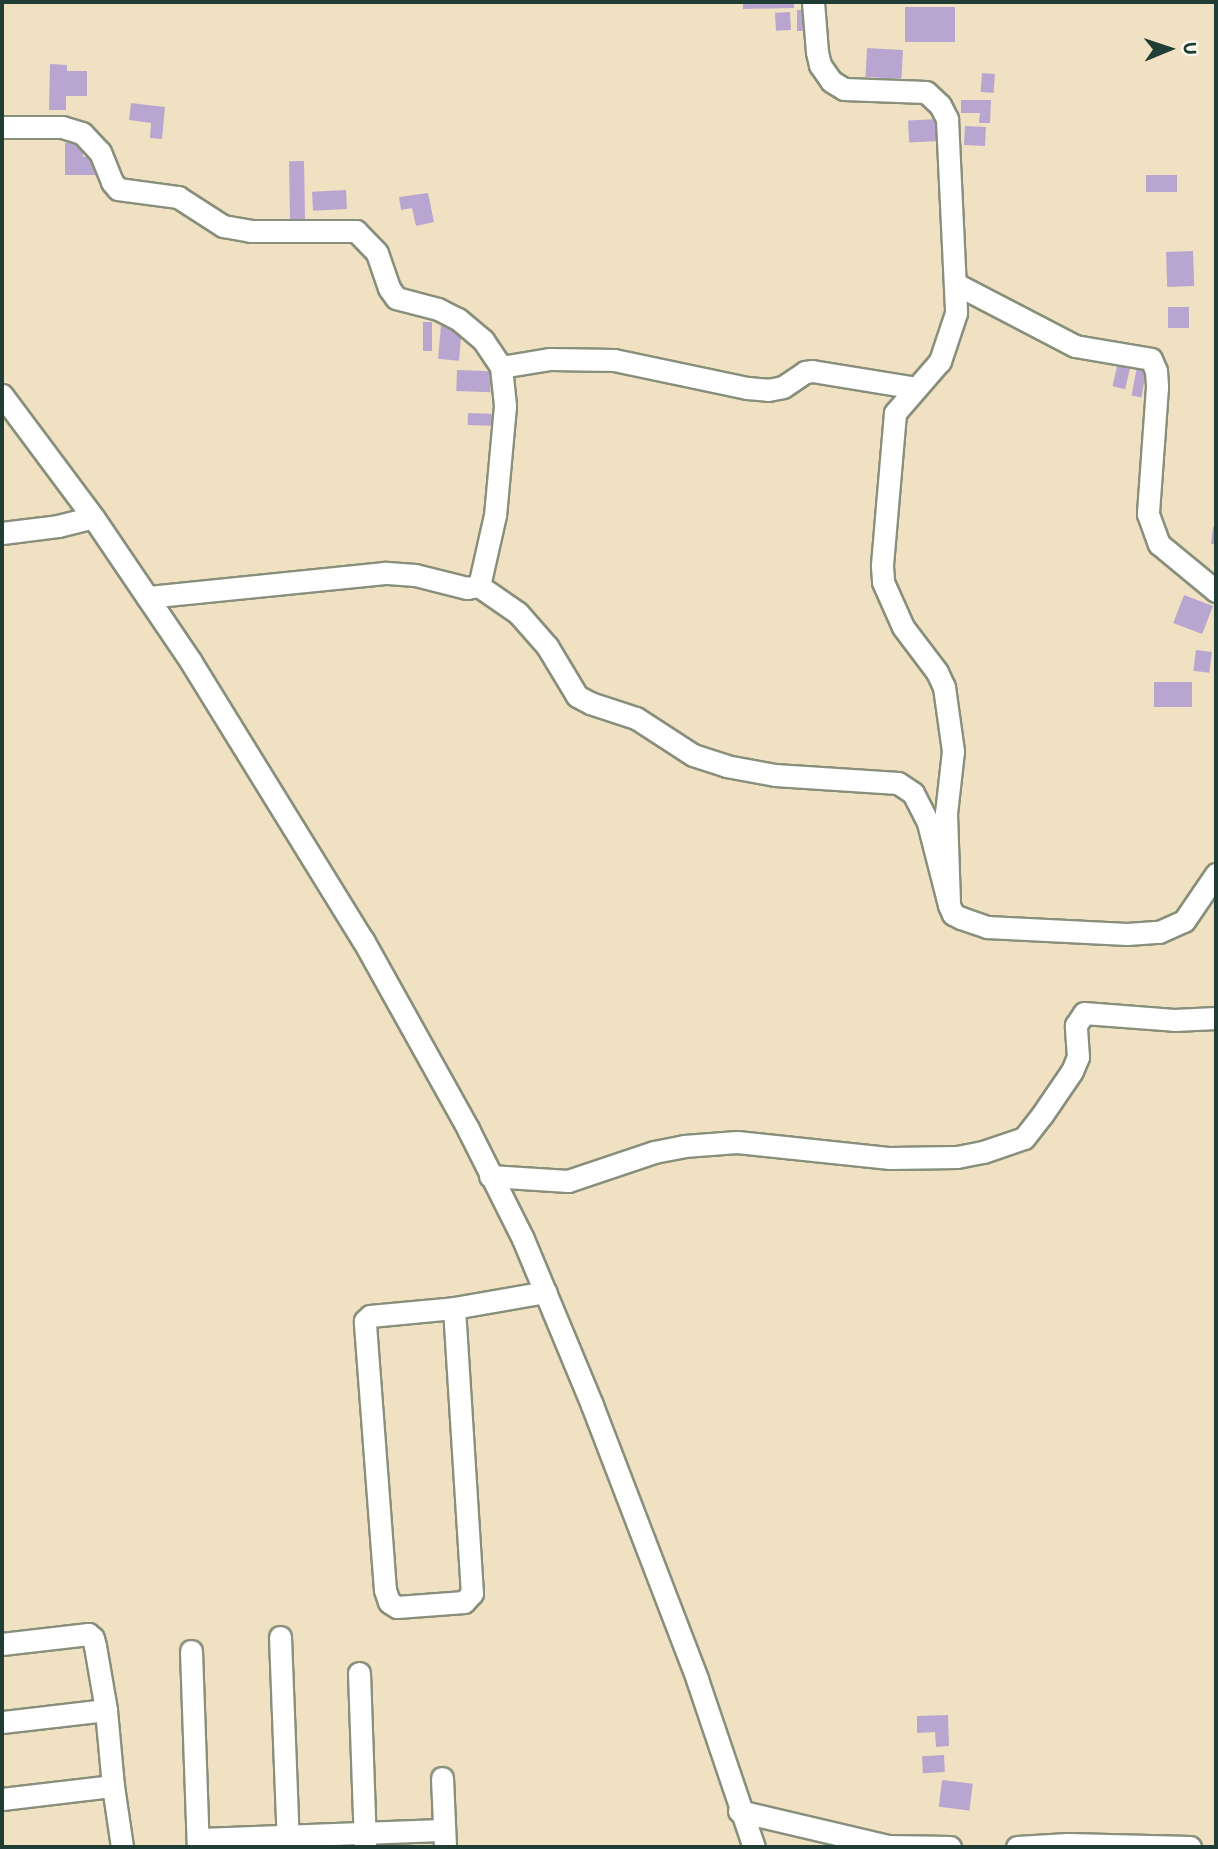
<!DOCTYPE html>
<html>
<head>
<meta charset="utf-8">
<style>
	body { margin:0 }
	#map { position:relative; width:1218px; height:1849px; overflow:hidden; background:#f0e1c2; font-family:Itim,sans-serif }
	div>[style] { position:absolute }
	.building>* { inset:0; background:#b9a6d0; transform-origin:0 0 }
	.roads { filter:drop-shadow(2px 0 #888f7b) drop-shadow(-2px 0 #888f7b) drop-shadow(0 2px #888f7b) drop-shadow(0 -2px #888f7b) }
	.minor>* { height:21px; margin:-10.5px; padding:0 10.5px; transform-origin:10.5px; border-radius:10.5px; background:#fff }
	span { translate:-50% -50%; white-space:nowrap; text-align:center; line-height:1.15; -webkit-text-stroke:6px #fbf7ec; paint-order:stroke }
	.frame { position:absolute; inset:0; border:4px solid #1f3d34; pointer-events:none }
	.north { position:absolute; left:1134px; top:14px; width:70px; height:70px; -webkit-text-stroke:5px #fbf7ec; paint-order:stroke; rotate:88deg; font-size:19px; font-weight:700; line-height:28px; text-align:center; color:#1f3d34 }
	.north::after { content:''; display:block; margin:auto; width:24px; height:32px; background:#1f3d34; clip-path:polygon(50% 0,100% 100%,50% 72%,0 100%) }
</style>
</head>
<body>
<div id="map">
	<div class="building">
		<i style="clip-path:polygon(743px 2px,794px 2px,794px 8px,743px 9px)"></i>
		<i style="left:905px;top:7px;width:50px;height:35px"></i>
		<i style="left:809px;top:10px;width:21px;height:12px;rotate:90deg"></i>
		<i style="left:790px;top:12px;width:18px;height:15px;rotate:87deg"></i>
		<i style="left:867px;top:48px;width:36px;height:29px;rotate:3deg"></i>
		<i style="clip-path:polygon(50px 64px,67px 65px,67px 71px,87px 71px,87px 96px,66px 96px,66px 110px,49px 110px)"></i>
		<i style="left:982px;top:73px;width:13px;height:19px;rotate:4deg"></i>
		<i style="clip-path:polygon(961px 100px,991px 100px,990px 123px,979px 123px,980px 113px,961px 113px)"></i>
		<i style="clip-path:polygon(131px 103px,165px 107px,162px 139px,150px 138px,151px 123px,129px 120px)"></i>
		<i style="left:939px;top:119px;width:22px;height:31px;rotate:87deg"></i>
		<i style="left:965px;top:126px;width:21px;height:19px;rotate:3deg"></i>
		<i style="clip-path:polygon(65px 143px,82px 143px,83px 157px,97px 157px,97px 175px,65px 175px)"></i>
		<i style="left:304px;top:161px;width:60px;height:15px;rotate:89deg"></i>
		<i style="left:1146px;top:175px;width:31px;height:17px"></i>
		<i style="left:346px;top:190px;width:19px;height:34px;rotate:87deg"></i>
		<i style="clip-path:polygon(428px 193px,434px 222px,416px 226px,412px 208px,401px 210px,399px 197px)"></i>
		<i style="left:1193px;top:251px;width:35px;height:27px;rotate:88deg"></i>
		<i style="left:1168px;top:307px;width:21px;height:21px"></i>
		<i style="left:423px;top:322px;width:9px;height:29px"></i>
		<i style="left:441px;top:325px;width:21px;height:34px;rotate:5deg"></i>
		<i style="left:1119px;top:358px;width:13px;height:29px;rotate:13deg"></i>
		<i style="left:1137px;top:367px;width:10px;height:29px;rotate:11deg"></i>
		<i style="left:457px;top:370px;width:34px;height:21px;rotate:2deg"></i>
		<i style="left:468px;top:413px;width:29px;height:12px;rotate:2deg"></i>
		<i style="clip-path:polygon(1213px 527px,1216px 527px,1216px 544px,1211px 544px)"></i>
		<i style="left:1184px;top:595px;width:31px;height:30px;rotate:21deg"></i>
		<i style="left:1196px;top:650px;width:16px;height:21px;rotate:7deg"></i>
		<i style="left:1192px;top:682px;width:25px;height:38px;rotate:90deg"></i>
		<i style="clip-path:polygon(948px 1715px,949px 1746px,936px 1747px,935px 1732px,917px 1733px,917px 1716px)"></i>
		<i style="left:944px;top:1755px;width:17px;height:22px;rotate:87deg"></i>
		<i style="left:942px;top:1780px;width:31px;height:27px;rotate:7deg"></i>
	</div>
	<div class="roads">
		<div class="minor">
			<i style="left:813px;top:2px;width:50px;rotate:85.4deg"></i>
			<i style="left:817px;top:52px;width:13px;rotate:77deg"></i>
			<i style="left:820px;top:65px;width:19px;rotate:55deg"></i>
			<i style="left:831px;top:81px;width:15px;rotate:32deg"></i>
			<i style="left:844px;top:89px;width:82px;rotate:2.1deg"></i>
			<i style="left:926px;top:92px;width:19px;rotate:43deg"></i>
			<i style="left:940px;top:105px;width:16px;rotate:63deg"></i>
			<i style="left:947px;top:119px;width:194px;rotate:87.3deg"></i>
			<i style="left:956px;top:313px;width:51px;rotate:108.4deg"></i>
			<i style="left:940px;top:361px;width:69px;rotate:130.9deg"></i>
			<i style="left:895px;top:413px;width:154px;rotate:94.9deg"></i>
			<i style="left:882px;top:566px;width:16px;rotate:86deg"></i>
			<i style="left:883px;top:582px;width:49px;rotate:66deg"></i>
			<i style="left:903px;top:627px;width:56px;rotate:52.9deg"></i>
			<i style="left:937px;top:672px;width:17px;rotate:65deg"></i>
			<i style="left:944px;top:687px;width:65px;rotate:82deg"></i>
			<i style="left:953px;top:751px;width:62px;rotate:96.4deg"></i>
			<i style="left:946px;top:813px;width:92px;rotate:88.1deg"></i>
			<i style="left:2px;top:127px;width:60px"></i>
			<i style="left:62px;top:127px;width:21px;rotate:17deg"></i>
			<i style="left:82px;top:133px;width:26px;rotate:47deg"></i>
			<i style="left:100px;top:152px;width:32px;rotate:68deg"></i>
			<i style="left:112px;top:182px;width:9px;rotate:49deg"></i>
			<i style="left:118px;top:189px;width:61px;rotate:7.6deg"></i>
			<i style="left:178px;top:197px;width:54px;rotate:32.8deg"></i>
			<i style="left:223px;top:226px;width:27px;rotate:10deg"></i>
			<i style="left:250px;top:231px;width:106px"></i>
			<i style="left:356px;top:231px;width:30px;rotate:46deg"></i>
			<i style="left:377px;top:253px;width:37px;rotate:71deg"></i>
			<i style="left:389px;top:288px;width:12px;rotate:55deg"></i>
			<i style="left:396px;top:298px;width:43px;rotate:14.7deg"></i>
			<i style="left:438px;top:309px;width:22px;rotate:27deg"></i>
			<i style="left:458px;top:319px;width:33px;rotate:40deg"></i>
			<i style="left:483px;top:340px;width:32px;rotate:56deg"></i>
			<i style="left:501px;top:367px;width:39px;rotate:84deg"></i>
			<i style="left:505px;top:406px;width:109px;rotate:95.2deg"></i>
			<i style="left:495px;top:515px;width:73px;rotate:102.7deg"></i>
			<i style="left:479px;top:586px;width:12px;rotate:171deg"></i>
			<i style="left:467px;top:588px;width:54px;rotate:-166deg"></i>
			<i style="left:415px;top:575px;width:31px;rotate:-176deg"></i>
			<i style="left:384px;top:573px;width:238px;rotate:174.2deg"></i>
			<i style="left:956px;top:284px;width:134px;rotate:27.5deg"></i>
			<i style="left:1075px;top:346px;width:77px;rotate:9.7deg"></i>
			<i style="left:1151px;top:359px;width:13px;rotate:67deg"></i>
			<i style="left:1156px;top:371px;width:16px;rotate:86deg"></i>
			<i style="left:1157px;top:387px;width:127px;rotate:94.1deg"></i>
			<i style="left:1148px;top:514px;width:32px;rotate:70deg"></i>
			<i style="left:1159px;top:544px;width:74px;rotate:39.5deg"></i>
			<i style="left:501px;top:367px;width:50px;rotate:-9.3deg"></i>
			<i style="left:550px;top:359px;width:64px;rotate:0.9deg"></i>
			<i style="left:614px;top:360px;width:136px;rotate:11.9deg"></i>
			<i style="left:747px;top:388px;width:21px;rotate:5deg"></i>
			<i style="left:768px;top:390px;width:15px;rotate:-11deg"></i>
			<i style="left:783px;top:387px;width:27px;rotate:-34deg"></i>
			<i style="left:805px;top:372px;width:7px;rotate:-8deg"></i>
			<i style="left:812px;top:371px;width:105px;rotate:9.3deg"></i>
			<i style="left:2px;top:395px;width:152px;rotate:53.3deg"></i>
			<i style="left:93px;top:517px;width:175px;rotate:55.9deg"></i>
			<i style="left:191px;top:662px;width:327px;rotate:58.3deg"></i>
			<i style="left:363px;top:940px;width:216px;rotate:60.9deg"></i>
			<i style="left:468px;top:1129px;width:123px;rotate:63.4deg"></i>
			<i style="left:523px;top:1239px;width:180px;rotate:67.4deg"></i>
			<i style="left:592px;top:1405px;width:293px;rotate:69deg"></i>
			<i style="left:697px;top:1679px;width:177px;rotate:71.3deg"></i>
			<i style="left:2px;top:533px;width:56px;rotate:-7.1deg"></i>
			<i style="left:58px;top:526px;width:36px;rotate:-14deg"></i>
			<i style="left:479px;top:586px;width:47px;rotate:34.7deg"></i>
			<i style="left:518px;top:613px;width:44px;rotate:48.7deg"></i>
			<i style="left:547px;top:646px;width:58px;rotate:59deg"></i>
			<i style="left:577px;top:696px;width:15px;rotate:28deg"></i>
			<i style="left:590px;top:703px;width:48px;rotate:18.1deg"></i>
			<i style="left:636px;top:718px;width:68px;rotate:33deg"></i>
			<i style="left:693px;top:755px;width:35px;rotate:18deg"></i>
			<i style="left:726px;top:766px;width:50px;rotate:10.4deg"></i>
			<i style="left:775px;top:775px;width:123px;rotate:3.7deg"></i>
			<i style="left:898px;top:783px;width:18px;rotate:34deg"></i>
			<i style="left:913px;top:793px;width:34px;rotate:63deg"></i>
			<i style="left:928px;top:823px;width:85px;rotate:75.6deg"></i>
			<i style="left:949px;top:905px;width:10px;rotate:66deg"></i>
			<i style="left:953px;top:914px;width:9px;rotate:27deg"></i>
			<i style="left:961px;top:918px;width:28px;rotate:19deg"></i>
			<i style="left:987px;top:927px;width:140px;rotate:2.9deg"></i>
			<i style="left:1127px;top:934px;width:32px;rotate:-4deg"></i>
			<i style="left:1159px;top:932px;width:27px;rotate:-24deg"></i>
			<i style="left:1184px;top:921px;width:57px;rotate:-55.8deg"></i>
			<i style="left:490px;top:1176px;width:78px;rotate:3.7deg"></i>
			<i style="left:568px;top:1181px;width:91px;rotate:-18.6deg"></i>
			<i style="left:654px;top:1152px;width:31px;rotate:-11deg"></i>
			<i style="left:684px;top:1146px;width:53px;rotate:-4.3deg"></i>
			<i style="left:737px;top:1142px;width:154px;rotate:6deg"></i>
			<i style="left:890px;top:1158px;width:67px;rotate:-0.9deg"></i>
			<i style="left:957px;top:1157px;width:26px;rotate:-11deg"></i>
			<i style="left:983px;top:1152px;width:43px;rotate:-18.9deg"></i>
			<i style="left:1024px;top:1138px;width:29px;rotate:-52deg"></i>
			<i style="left:1042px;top:1115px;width:53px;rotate:-55.7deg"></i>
			<i style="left:1072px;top:1071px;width:15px;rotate:-67deg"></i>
			<i style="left:1078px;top:1057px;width:32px;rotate:-94deg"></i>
			<i style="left:1076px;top:1025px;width:14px;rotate:-56deg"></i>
			<i style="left:1084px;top:1013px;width:90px;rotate:4.4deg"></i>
			<i style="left:1174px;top:1020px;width:42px;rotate:-2.7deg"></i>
			<i style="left:454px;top:1308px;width:286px;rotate:86.4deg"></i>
			<i style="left:472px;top:1593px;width:12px;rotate:132deg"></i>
			<i style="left:464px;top:1602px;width:67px;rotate:175.7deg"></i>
			<i style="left:397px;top:1607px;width:9px;rotate:-148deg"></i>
			<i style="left:389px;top:1602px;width:13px;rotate:-108deg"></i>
			<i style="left:385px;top:1590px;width:270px;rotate:-94.3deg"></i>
			<i style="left:365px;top:1321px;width:7px;rotate:-45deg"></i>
			<i style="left:370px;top:1316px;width:84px;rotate:-5.4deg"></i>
			<i style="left:454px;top:1308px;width:93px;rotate:-9.9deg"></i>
			<i style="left:280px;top:1637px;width:210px;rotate:87.8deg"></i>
			<i style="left:2px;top:1644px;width:87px;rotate:-6.6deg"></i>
			<i style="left:88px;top:1634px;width:6px;rotate:39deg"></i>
			<i style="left:93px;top:1638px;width:8px;rotate:76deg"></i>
			<i style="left:95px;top:1646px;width:65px;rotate:80.2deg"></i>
			<i style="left:106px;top:1710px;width:105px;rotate:173.4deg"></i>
			<i style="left:191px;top:1651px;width:196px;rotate:88deg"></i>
			<i style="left:359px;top:1673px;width:173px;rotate:88deg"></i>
			<i style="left:442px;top:1778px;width:69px;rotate:87.5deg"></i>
			<i style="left:113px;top:1786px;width:62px;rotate:81.6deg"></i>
			<i style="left:2px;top:1799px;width:112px;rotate:-6.7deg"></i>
			<i style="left:113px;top:1786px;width:76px;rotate:-95.3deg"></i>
			<i style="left:739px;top:1811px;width:153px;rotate:13.2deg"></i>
			<i style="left:888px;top:1846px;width:62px;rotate:0.9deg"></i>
			<i style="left:198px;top:1839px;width:246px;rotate:-2.1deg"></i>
			<i style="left:1017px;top:1847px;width:51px;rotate:-3.4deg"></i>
			<i style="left:1068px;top:1844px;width:122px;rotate:1.4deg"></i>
		</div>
	</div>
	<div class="frame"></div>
	<div class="north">U</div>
</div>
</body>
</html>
